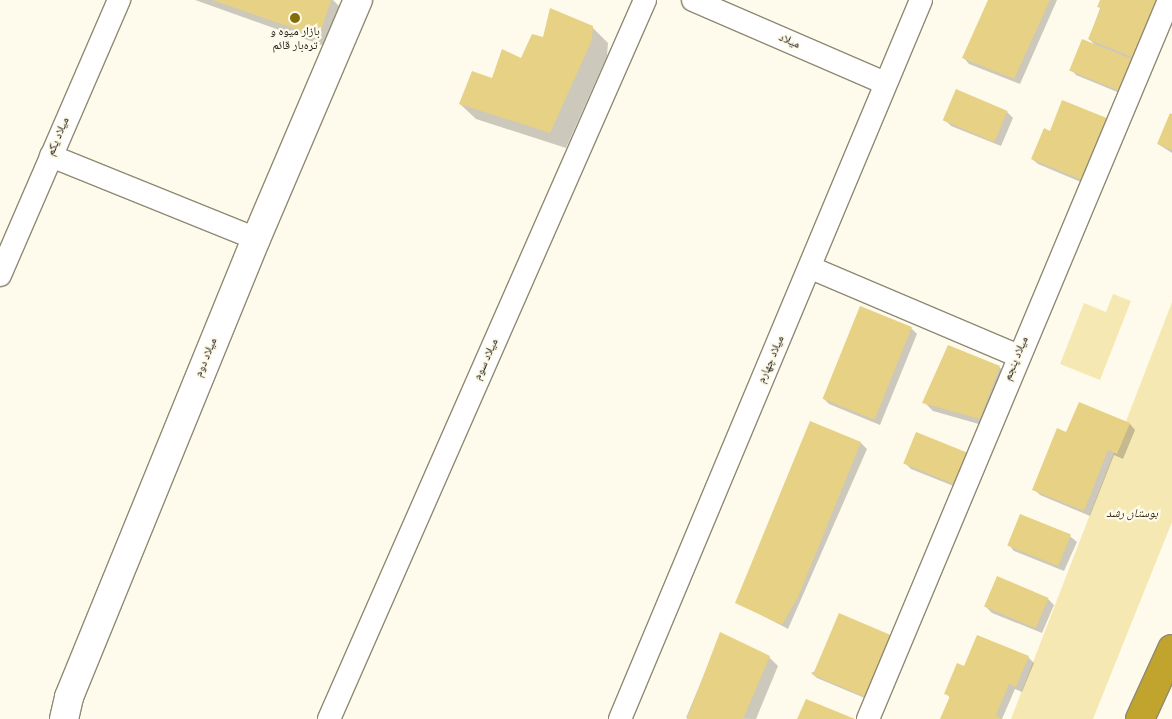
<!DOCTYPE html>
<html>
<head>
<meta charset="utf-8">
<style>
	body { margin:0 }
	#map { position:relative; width:1172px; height:719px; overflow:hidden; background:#fffbec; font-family:Georgia,"Noto Naskh Arabic",serif }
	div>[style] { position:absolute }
	.green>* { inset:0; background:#f6e8b3 }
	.shadow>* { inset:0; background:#0003 }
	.building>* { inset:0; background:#e6d185; transform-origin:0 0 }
	.roads { filter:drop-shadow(1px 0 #908a74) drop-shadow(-1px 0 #908a74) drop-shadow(0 1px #908a74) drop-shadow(0 -1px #908a74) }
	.street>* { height:22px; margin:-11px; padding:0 11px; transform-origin:11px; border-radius:11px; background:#fff }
	.secondary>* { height:28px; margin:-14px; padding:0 14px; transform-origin:14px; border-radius:14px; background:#fff }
	.highway>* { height:28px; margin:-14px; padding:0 14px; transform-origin:14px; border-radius:14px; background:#c1a42e }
	.dots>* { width:14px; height:14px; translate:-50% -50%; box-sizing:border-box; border:2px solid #fffbec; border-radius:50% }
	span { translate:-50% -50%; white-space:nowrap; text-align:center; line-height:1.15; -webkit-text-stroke:4.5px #fffbec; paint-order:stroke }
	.poi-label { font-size:12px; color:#1c1911 }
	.street-label { font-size:12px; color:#1c1911 }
	.park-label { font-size:12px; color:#362e0c; font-style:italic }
</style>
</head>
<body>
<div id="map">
	<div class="green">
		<i style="clip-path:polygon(1113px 294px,1131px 301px,1100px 380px,1060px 364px,1084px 303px,1106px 312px)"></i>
		<i style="clip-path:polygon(1172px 302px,1172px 522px,1093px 719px,1011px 719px)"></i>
	</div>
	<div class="shadow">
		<i style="clip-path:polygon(195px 0,333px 0,343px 10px,330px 48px)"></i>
		<i style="clip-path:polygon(989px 0,1057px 0,1020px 84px,969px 64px,964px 58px)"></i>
		<i style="clip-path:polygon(1103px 0,1168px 0,1127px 96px,1076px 75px,1071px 69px,1096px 46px,1089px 39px)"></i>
		<i style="clip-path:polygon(592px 27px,608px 43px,607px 56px,566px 148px,476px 119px,460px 104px,522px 59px,543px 39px)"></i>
		<i style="clip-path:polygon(1007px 112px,1013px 118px,1001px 146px,951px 126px,945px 120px)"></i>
		<i style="clip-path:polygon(1172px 116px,1172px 153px,1158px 144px)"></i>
		<i style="clip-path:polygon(1050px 132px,1088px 185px,1038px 164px,1032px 159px)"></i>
		<i style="clip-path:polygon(911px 328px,917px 334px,880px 425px,829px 404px,823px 398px)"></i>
		<i style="clip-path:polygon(999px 367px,1008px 376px,989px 427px,933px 411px,924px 402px)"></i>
		<i style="clip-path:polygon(811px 422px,861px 443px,867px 449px,788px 629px,737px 602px)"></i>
		<i style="clip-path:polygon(1130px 424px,1135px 430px,1123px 459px,1114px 455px,1090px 516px,1040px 495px,1034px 489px,1067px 434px)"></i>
		<i style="clip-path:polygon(917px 434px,967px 454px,961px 489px,911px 469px,905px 463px)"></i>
		<i style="clip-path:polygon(1020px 516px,1071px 537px,1077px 542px,1064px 571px,1014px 551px,1009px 545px)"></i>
		<i style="clip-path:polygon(1048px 599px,1054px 605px,1042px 633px,992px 613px,986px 607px)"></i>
		<i style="clip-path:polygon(721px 634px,769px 657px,778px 666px,756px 719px,686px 718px)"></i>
		<i style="clip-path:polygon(890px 636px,896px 641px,867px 699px,817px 678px,811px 673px)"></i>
		<i style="clip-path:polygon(1028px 657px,1034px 663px,1022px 692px,1015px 689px,1002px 719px,941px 719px,950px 698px,946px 693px,965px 668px)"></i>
	</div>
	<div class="building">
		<i style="clip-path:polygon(212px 0,331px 0,319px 37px)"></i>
		<i style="clip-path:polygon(988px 0,1050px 0,1014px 79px,962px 58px)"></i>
		<i style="clip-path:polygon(1100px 0,1160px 0,1139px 60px,1088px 39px,1101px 8px,1097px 7px)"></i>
		<i style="clip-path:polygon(550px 8px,593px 26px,592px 40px,550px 133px,459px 104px,472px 71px,492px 78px,502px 49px,521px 58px,532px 34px,543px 37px)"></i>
		<i style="left:1082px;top:39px;width:55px;height:34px;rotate:22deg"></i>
		<i style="left:956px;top:89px;width:56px;height:34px;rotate:23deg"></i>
		<i style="clip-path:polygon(1062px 100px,1114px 121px,1082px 180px,1031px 159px,1044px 128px,1050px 131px)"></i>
		<i style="clip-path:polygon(1170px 113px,1172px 114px,1172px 150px,1157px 144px)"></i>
		<i style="left:860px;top:306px;width:56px;height:100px;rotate:22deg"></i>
		<i style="clip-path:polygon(948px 345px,1000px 366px,980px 419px,922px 403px)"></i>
		<i style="clip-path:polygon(1079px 402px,1130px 423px,1117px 454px,1108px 450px,1084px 511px,1032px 490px,1057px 428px,1066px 432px)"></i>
		<i style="clip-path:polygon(810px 421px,861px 442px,798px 597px,782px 625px,735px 603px)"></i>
		<i style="left:916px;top:432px;width:55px;height:34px;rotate:22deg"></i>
		<i style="left:1020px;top:514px;width:55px;height:34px;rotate:22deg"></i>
		<i style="left:997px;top:576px;width:56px;height:33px;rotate:23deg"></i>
		<i style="left:839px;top:613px;width:56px;height:67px;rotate:23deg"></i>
		<i style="clip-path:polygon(720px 632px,770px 656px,743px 719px,687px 719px)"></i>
		<i style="clip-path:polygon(977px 635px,1029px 656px,1016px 687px,1009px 684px,996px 715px,1001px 719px,940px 719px,950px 696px,944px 694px,957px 663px,964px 666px)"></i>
		<i style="clip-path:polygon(806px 699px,855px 719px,797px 719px)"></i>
	</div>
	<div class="roads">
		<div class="street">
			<i style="left:693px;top:0;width:209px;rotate:23.4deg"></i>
			<i style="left:51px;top:156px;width:221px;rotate:22deg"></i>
			<i style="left:811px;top:268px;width:225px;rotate:23deg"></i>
			<i style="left:0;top:275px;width:300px;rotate:-66.6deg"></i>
			<i style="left:329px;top:719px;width:785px;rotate:-66.27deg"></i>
			<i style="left:620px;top:719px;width:779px;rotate:-67.28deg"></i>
			<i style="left:868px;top:719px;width:779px;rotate:-67.28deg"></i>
		</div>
		<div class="secondary">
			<i style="left:64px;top:719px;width:23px;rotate:-77deg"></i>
			<i style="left:69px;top:697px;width:495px;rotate:-67.8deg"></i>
			<i style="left:256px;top:239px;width:260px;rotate:-66.9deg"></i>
		</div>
		<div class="highway">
			<i style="left:1140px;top:719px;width:77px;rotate:-65.4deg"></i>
		</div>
	</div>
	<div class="dots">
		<i style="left:295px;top:18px;background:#836d09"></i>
	</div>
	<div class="poi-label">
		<span style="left:295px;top:40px">بازار میوه و<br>تره‌بار قائم</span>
	</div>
	<div class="street-label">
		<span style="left:789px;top:42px;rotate:23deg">میلاد</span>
		<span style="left:59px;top:137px;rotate:-67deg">میلاد یکم</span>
		<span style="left:207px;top:358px;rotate:-68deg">میلاد دوم</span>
		<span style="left:1017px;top:359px;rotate:-67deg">میلاد پنجم</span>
		<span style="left:487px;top:360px;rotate:-66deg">میلاد سوم</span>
		<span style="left:772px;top:360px;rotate:-67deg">میلاد چهارم</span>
	</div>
	<div class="park-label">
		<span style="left:1132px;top:515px">بوستان رشد</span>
	</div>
</div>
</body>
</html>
